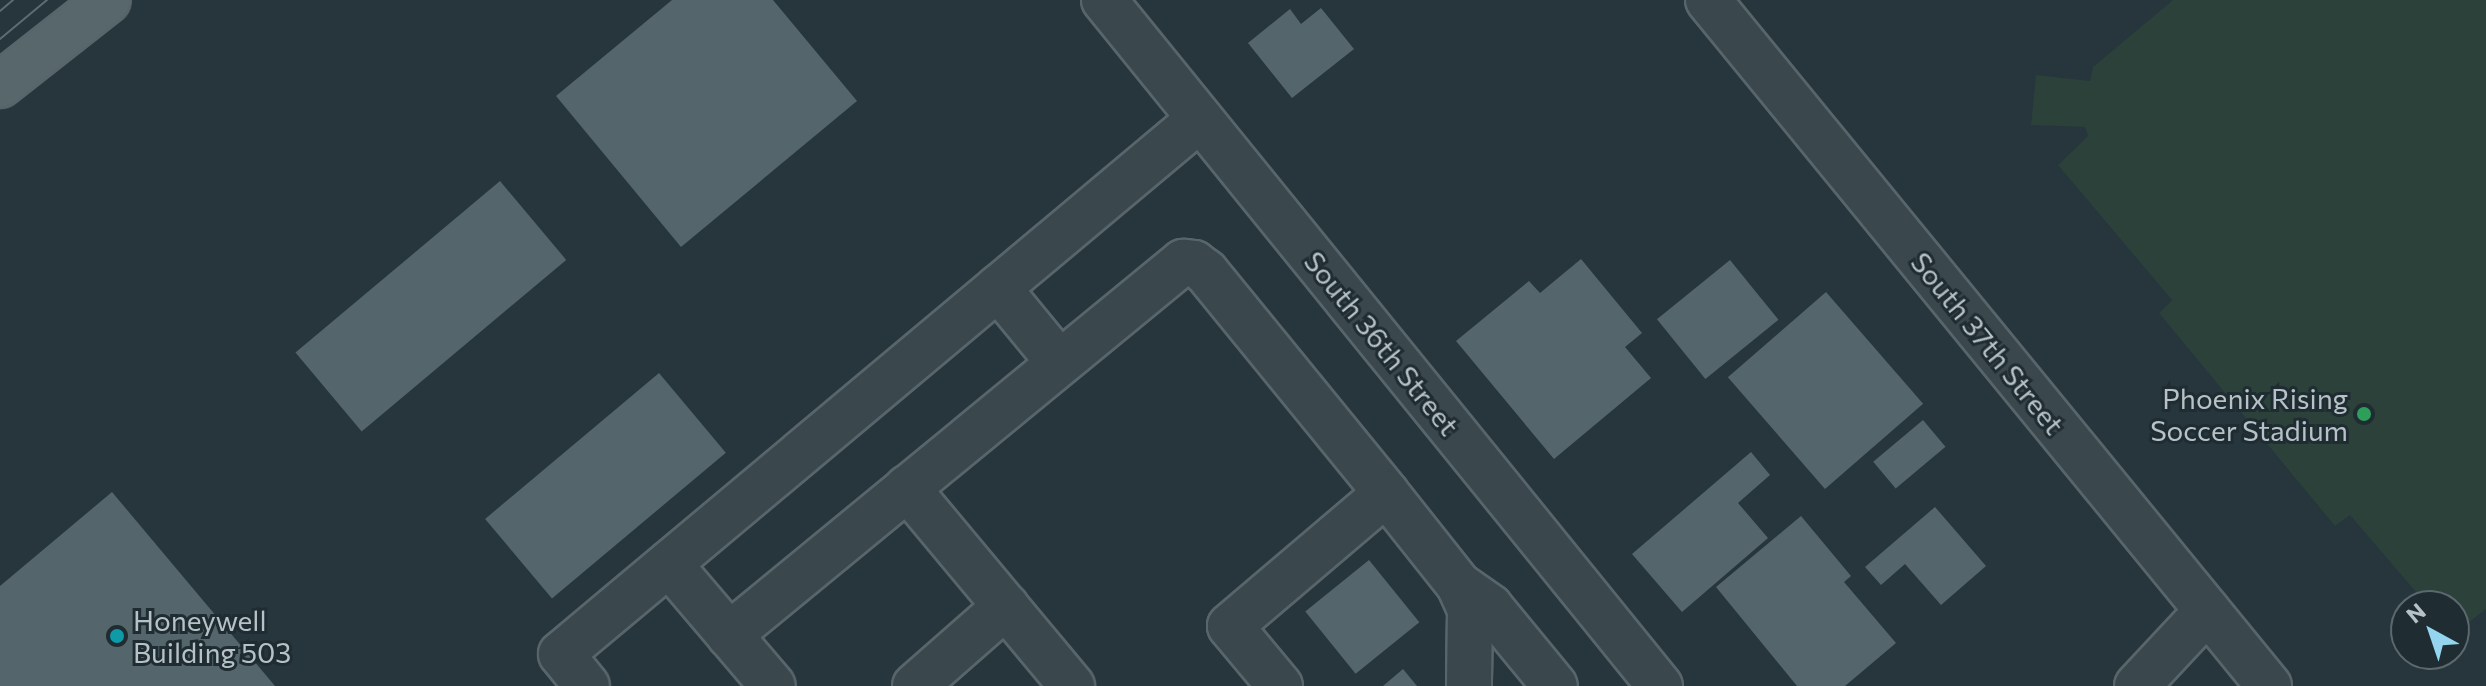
<!DOCTYPE html>
<html>
<head>
<meta charset="utf-8">
<style>
	body { margin:0 }
	#map { position:relative; width:2486px; height:686px; overflow:hidden; background:#26363c; font-family:Commissioner,sans-serif }
	div>[style] { position:absolute }
	.green>* { inset:0; background:#2b413a }
	.building>* { inset:0; background:#54666c; transform-origin:0 0 }
	.roads { filter:drop-shadow(2px 0 #58656a) drop-shadow(-2px 0 #58656a) drop-shadow(0 2px #58656a) drop-shadow(0 -2px #58656a) }
	.minor>* { height:44px; margin:-22px; padding:0 22px; transform-origin:22px; border-radius:22px; background:#3a474c }
	.major>* { height:44px; margin:-22px; padding:0 22px; transform-origin:22px; border-radius:22px; background:#58676c }
	.tram>* { height:2px; margin:-1px; padding:0 1px; transform-origin:1px; border-radius:1px; background:#5d6d72 }
	.dots>* { width:22px; height:22px; translate:-50% -50%; box-sizing:border-box; border:4px solid #1f2c31; border-radius:50% }
	span { translate:-50% -50%; white-space:nowrap; text-align:center; line-height:1.15; -webkit-text-stroke:6px #1f2c31; paint-order:stroke }
	.street-label { font-size:28px; color:#b6c2c7 }
	.poi-label { font-size:28px; color:#b6c2c7 }
	.right { translate:-100% -50%; text-align:right }
	.left { translate:0 -50%; text-align:left }
	.north { position:absolute; left:2390px; top:590px; width:80px; height:80px; box-sizing:border-box; background:#1f2c31; border:2px solid #5b686d; border-radius:50%; rotate:320deg; font-size:22px; font-weight:700; line-height:32px; text-align:center; color:#b6c2c7 }
	.north::after { content:''; display:block; margin:auto; width:28px; height:36px; background:#94d4ee; clip-path:polygon(50% 0,100% 100%,50% 72%,0 100%) }
</style>
</head>
<body>
<div id="map">
	<div class="green">
		<i style="clip-path:polygon(2173px 0,2486px 0,2486px 609px,2454px 634px,2454px 606px,2428px 606px,2350px 515px,2335px 526px,2159px 313px,2172px 300px,2058px 165px,2088px 136px,2085px 127px,2031px 125px,2036px 75px,2090px 81px,2093px 67px)"></i>
	</div>
	<div class="building">
		<i style="clip-path:polygon(672px 0,773px 0,857px 101px,681px 247px,556px 96px)"></i>
		<i style="clip-path:polygon(1321px 8px,1354px 49px,1292px 98px,1248px 43px,1290px 9px,1301px 24px)"></i>
		<i style="left:500px;top:181px;width:103px;height:267px;rotate:50deg"></i>
		<i style="clip-path:polygon(1581px 259px,1642px 333px,1625px 347px,1651px 378px,1554px 459px,1456px 341px,1529px 281px,1540px 293px)"></i>
		<i style="left:1730px;top:260px;width:77px;height:94px;rotate:51deg"></i>
		<i style="left:1826px;top:292px;width:148px;height:130px;rotate:49deg"></i>
		<i style="left:659px;top:373px;width:104px;height:227px;rotate:50deg"></i>
		<i style="left:1923px;top:420px;width:35px;height:65px;rotate:50deg"></i>
		<i style="clip-path:polygon(1751px 452px,1770px 475px,1738px 503px,1768px 538px,1682px 612px,1632px 554px)"></i>
		<i style="clip-path:polygon(112px 492px,275px 686px,0 686px,0 586px)"></i>
		<i style="clip-path:polygon(1935px 507px,1986px 566px,1941px 605px,1905px 564px,1881px 585px,1865px 567px)"></i>
		<i style="clip-path:polygon(1801px 516px,1851px 576px,1844px 582px,1896px 643px,1845px 686px,1797px 686px,1716px 587px)"></i>
		<i style="left:1369px;top:560px;width:80px;height:82px;rotate:51deg"></i>
		<i style="clip-path:polygon(1403px 669px,1417px 686px,1383px 686px)"></i>
	</div>
	<div class="roads">
		<div class="minor">
			<i style="left:1104px;top:0;width:883px;rotate:50.98deg"></i>
			<i style="left:1708px;top:0;width:886px;rotate:50.72deg"></i>
			<i style="left:998px;top:288px;width:94px;rotate:50.6deg"></i>
			<i style="left:907px;top:488px;width:258px;rotate:50.2deg"></i>
			<i style="left:669px;top:564px;width:160px;rotate:49.6deg"></i>
			<i style="left:1459px;top:585px;width:38px;rotate:35deg"></i>
			<i style="left:1490px;top:607px;width:102px;rotate:50.6deg"></i>
			<i style="left:729px;top:635px;width:588px;rotate:-39.41deg"></i>
			<i style="left:1183px;top:262px;width:11px;rotate:5deg"></i>
			<i style="left:1194px;top:263px;width:15px;rotate:37deg"></i>
			<i style="left:1206px;top:272px;width:285px;rotate:50.8deg"></i>
			<i style="left:587px;top:686px;width:41px;rotate:-129.1deg"></i>
			<i style="left:561px;top:654px;width:833px;rotate:-39.94deg"></i>
			<i style="left:915px;top:686px;width:121px;rotate:-41.3deg"></i>
			<i style="left:1280px;top:686px;width:78px;rotate:-129.8deg"></i>
			<i style="left:1230px;top:626px;width:205px;rotate:-40.4deg"></i>
			<i style="left:1386px;top:493px;width:117px;rotate:51.6deg"></i>
			<i style="left:1459px;top:585px;width:27px;rotate:66deg"></i>
			<i style="left:1470px;top:610px;width:76px;rotate:90.8deg"></i>
			<i style="left:2137px;top:686px;width:103px;rotate:-47deg"></i>
		</div>
		<div class="major">
			<i style="left:0;top:85px;width:137px;rotate:-38.2deg"></i>
		</div>
	</div>
	<div class="tram">
		<i style="left:0;top:11px;width:17px;rotate:-40deg"></i>
		<i style="left:0;top:39px;width:61px;rotate:-39.7deg"></i>
	</div>
	<div class="dots">
		<i style="left:2364px;top:414px;background:#2e9e5b"></i>
		<i style="left:117px;top:636px;background:#0f9aa8"></i>
	</div>
	<div class="street-label">
		<span style="left:1382px;top:343px;rotate:51deg">South 36th Street</span>
		<span style="left:1988px;top:343px;rotate:51deg">South 37th Street</span>
	</div>
	<div class="poi-label">
		<span class="right" style="left:2348px;top:414px">Phoenix Rising<br>Soccer Stadium</span>
		<span class="left" style="left:133px;top:636px">Honeywell<br>Building 503</span>
	</div>
	<div class="north">N</div>
</div>
</body>
</html>
